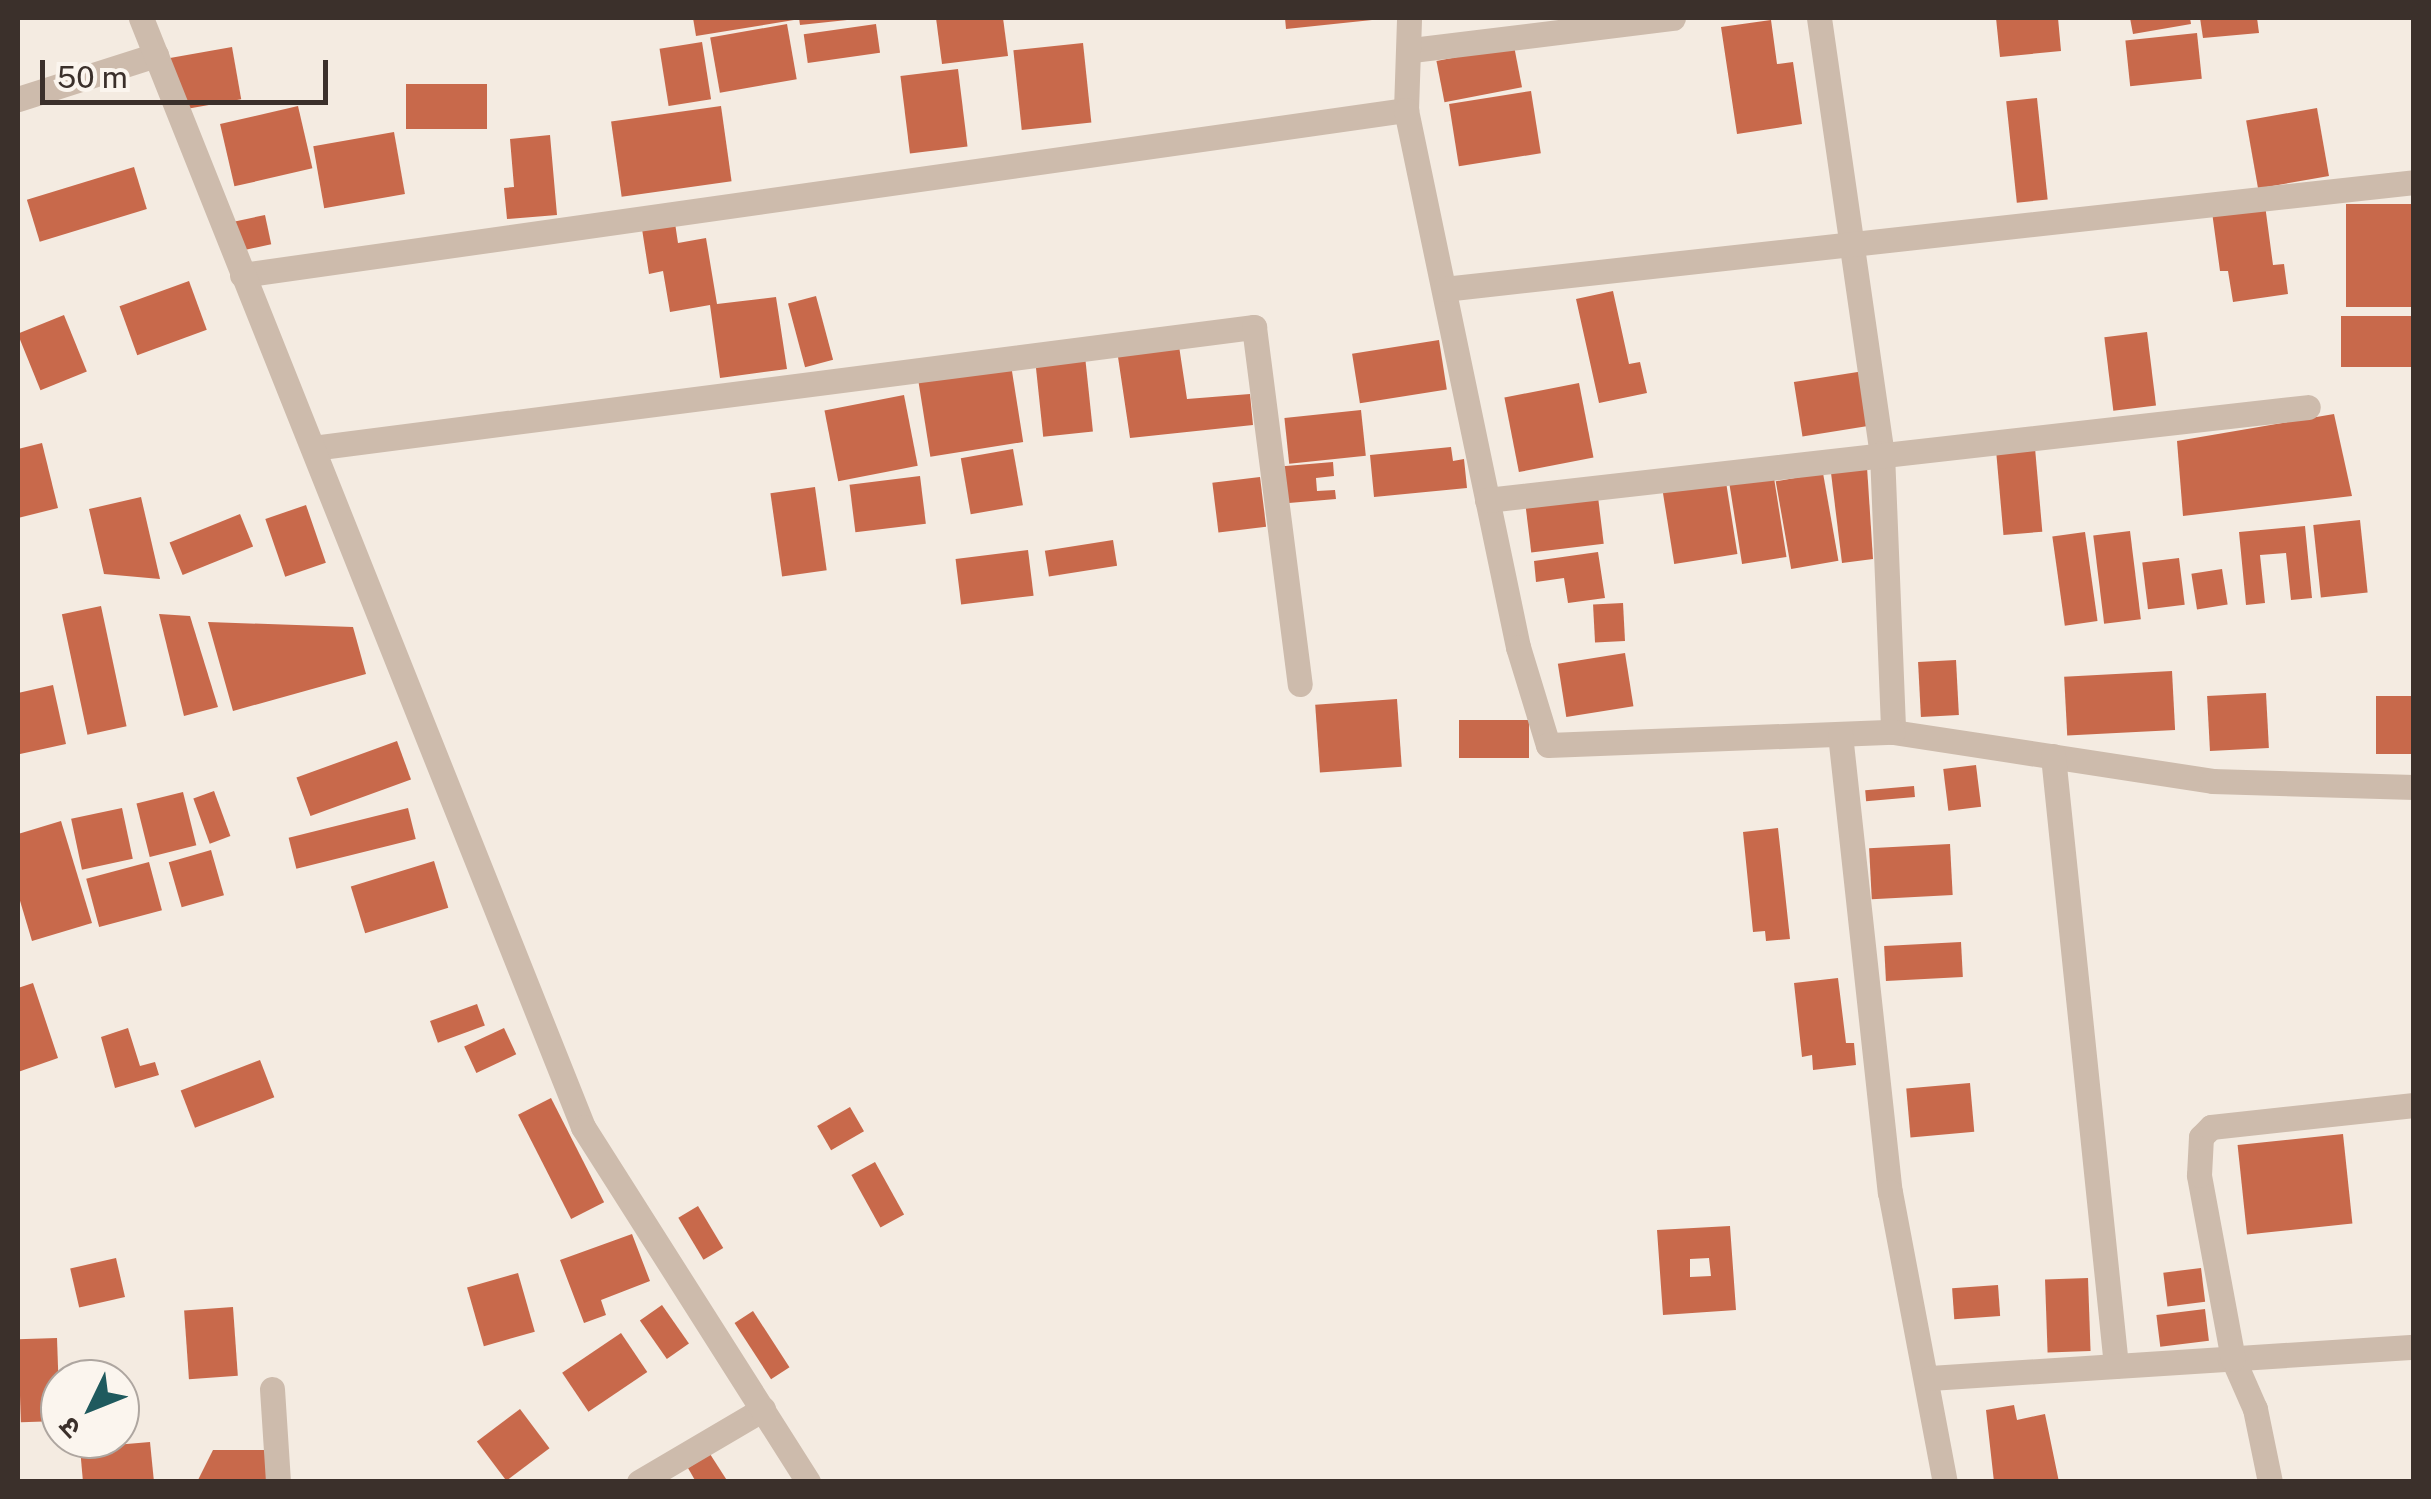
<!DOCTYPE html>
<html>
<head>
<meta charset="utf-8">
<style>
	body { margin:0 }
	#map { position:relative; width:2431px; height:1499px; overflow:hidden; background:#f4ebe1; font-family:"Public Sans","Noto Sans Devanagari",sans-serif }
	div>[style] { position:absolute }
	.building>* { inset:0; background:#c8694b; transform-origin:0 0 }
	.minor>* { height:25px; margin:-12.5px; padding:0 12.5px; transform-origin:12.5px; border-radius:12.5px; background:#cdbbac }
	.tertiary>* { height:25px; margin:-12.5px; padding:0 12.5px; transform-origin:12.5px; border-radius:12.5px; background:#cdbbac }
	span { translate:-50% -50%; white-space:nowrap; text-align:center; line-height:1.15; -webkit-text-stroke:8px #fbf5ee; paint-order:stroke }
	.frame { position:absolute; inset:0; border:20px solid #3b302b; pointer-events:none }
	.north { position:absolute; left:40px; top:1359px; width:100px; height:100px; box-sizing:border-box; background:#fbf5ee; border:2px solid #aea6a0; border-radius:50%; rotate:227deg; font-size:28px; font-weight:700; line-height:40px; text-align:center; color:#3b302b }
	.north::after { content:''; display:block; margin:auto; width:35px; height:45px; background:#1f5a5e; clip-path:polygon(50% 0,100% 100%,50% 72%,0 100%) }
	.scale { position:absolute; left:40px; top:60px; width:288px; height:45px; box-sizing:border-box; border:5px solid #3b302b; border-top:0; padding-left:12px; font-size:30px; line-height:35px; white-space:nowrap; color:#3b302b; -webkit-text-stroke:8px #fbf5ee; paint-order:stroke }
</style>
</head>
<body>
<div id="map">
	<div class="building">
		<i style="clip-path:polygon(693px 18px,793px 18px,794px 20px,696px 36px)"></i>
		<i style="clip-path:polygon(799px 18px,847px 18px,847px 20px,800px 25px)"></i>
		<i style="clip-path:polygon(936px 18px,1003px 18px,1008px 56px,942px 64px)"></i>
		<i style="clip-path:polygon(1285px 18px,1372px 18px,1372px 20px,1286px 29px)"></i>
		<i style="clip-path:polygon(1996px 18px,2058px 18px,2061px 51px,2000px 57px)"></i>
		<i style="clip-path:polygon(2130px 18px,2190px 18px,2191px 24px,2133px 34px)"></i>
		<i style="clip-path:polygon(2200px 18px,2257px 18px,2259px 33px,2203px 38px)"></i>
		<i style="clip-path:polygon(1771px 20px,1777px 64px,1793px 62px,1802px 124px,1737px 134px,1721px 27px)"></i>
		<i style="left:787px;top:24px;width:56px;height:78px;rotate:80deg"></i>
		<i style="left:876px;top:24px;width:29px;height:73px;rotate:82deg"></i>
		<i style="left:2197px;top:33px;width:46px;height:72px;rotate:84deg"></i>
		<i style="left:702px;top:42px;width:58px;height:43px;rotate:81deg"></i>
		<i style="left:1083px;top:43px;width:80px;height:70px;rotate:84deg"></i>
		<i style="left:1514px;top:46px;width:42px;height:79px;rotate:79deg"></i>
		<i style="left:232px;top:47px;width:53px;height:63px;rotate:80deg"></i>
		<i style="left:958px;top:69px;width:78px;height:58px;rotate:83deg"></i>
		<i style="left:487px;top:84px;width:45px;height:81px;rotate:90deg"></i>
		<i style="left:1531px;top:91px;width:63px;height:83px;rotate:81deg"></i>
		<i style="left:2037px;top:98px;width:102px;height:31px;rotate:84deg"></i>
		<i style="left:298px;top:106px;width:64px;height:80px;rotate:77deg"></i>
		<i style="left:721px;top:106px;width:76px;height:111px;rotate:82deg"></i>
		<i style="left:2317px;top:108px;width:69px;height:72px;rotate:80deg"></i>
		<i style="left:394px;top:132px;width:63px;height:82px;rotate:80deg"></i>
		<i style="clip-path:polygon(550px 135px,557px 215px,507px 219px,504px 188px,514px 187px,510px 139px)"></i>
		<i style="left:134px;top:167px;width:44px;height:112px;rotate:73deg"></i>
		<i style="left:2414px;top:204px;width:103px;height:68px;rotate:90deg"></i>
		<i style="clip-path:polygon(2265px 205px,2273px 265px,2284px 264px,2288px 294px,2233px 302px,2228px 271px,2220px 271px,2212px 212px)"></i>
		<i style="left:265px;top:215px;width:30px;height:32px;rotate:78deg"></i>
		<i style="clip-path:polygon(675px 223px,678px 243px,706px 238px,717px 304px,776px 297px,787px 369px,720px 378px,710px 305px,670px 312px,663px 271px,649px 274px,642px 229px)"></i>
		<i style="left:189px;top:281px;width:52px;height:74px;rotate:70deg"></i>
		<i style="clip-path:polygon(1613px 291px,1629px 364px,1640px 362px,1647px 393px,1599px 403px,1576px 299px)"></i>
		<i style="left:816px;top:296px;width:66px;height:29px;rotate:75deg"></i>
		<i style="left:64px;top:315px;width:61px;height:50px;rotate:68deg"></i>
		<i style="left:2414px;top:316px;width:51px;height:73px;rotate:90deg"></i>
		<i style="left:2147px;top:332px;width:74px;height:43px;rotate:83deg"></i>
		<i style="left:1439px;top:340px;width:50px;height:88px;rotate:81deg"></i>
		<i style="clip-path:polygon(1179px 346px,1187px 399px,1250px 394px,1253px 425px,1130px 438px,1118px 357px)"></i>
		<i style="left:1085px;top:356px;width:76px;height:50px;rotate:84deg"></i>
		<i style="left:1011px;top:365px;width:78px;height:94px;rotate:81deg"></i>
		<i style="left:1864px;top:371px;width:55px;height:71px;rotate:81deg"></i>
		<i style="left:1579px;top:383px;width:76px;height:76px;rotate:79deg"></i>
		<i style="left:904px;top:395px;width:72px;height:81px;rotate:79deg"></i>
		<i style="left:1361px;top:410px;width:46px;height:77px;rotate:84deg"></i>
		<i style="clip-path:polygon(2334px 414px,2352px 496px,2183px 516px,2177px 441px)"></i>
		<i style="clip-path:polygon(42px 443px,58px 508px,18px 518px,18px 449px)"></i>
		<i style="clip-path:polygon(1451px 447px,1453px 461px,1464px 459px,1467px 488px,1374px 497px,1370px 455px)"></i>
		<i style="left:2035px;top:448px;width:84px;height:39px;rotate:85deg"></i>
		<i style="left:1013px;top:449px;width:57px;height:53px;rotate:80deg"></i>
		<i style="clip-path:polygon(1333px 462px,1334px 476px,1316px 478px,1317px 491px,1335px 490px,1336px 499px,1277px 504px,1274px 467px)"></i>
		<i style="clip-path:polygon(1867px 467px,1873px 559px,1842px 563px,1831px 473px)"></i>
		<i style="left:1823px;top:473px;width:89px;height:48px;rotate:80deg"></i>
		<i style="left:920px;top:476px;width:48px;height:71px;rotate:83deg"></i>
		<i style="left:1260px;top:477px;width:50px;height:48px;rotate:83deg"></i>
		<i style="left:1774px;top:478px;width:80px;height:45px;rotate:81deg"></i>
		<i style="left:1726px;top:482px;width:73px;height:64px;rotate:81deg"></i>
		<i style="left:815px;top:487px;width:84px;height:45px;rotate:82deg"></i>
		<i style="clip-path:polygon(141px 497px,160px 579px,104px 574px,89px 509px)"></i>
		<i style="left:1598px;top:497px;width:47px;height:73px;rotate:83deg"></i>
		<i style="left:306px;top:505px;width:61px;height:43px;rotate:71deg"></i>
		<i style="left:240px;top:514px;width:35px;height:76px;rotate:68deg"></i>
		<i style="left:2360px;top:520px;width:73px;height:47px;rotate:84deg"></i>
		<i style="clip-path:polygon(2305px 526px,2312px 598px,2291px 600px,2286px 553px,2260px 555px,2265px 603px,2246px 605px,2239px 532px)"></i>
		<i style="left:2130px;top:531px;width:89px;height:37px;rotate:83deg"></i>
		<i style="left:2085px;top:532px;width:90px;height:33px;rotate:82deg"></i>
		<i style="left:1113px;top:540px;width:26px;height:69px;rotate:81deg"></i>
		<i style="left:1028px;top:550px;width:46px;height:73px;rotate:83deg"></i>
		<i style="clip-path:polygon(1598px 552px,1605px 598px,1568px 603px,1564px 578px,1536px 582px,1534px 561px)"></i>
		<i style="left:2179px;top:558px;width:47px;height:37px;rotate:83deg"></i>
		<i style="left:2222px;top:569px;width:36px;height:31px;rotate:81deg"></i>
		<i style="left:1623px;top:603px;width:38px;height:30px;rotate:87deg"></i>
		<i style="left:101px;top:606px;width:123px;height:40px;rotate:78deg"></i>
		<i style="clip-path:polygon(159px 614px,190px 616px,218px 707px,184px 716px)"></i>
		<i style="clip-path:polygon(208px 622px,353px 627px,366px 674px,233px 711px)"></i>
		<i style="left:1625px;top:653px;width:54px;height:68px;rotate:81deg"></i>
		<i style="left:1956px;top:660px;width:55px;height:38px;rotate:87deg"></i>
		<i style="left:2172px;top:671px;width:59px;height:108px;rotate:87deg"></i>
		<i style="clip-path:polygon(53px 685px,66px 744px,20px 754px,18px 693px)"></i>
		<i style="left:2266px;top:693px;width:55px;height:59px;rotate:87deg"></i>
		<i style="left:2414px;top:696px;width:58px;height:38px;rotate:90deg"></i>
		<i style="left:1397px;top:699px;width:68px;height:82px;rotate:86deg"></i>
		<i style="left:1529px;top:720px;width:38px;height:70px;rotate:90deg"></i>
		<i style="left:397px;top:741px;width:41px;height:107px;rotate:70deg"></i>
		<i style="left:1976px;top:765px;width:42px;height:33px;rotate:83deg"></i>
		<i style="left:1914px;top:786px;width:11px;height:49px;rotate:85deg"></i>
		<i style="left:214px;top:791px;width:48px;height:22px;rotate:70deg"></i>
		<i style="left:183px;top:792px;width:55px;height:48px;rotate:76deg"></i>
		<i style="left:122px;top:808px;width:52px;height:52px;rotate:78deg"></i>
		<i style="left:408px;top:808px;width:32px;height:123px;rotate:76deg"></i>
		<i style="clip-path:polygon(61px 821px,92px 923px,32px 941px,18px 894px,18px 834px)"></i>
		<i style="clip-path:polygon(1778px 828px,1790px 939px,1766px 941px,1765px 931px,1753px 932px,1743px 832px)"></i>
		<i style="left:1950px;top:844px;width:51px;height:81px;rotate:87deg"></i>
		<i style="left:211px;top:850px;width:47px;height:44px;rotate:74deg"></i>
		<i style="left:434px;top:861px;width:49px;height:87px;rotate:73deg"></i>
		<i style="left:149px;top:862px;width:50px;height:65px;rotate:75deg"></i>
		<i style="left:1961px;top:942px;width:35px;height:77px;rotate:87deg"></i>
		<i style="clip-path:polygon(1838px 978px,1846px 1043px,1854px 1043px,1856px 1065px,1813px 1070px,1812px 1055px,1802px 1057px,1794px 983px)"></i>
		<i style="clip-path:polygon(33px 983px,58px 1058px,18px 1072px,18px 988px)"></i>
		<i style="left:477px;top:1004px;width:23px;height:50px;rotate:70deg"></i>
		<i style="clip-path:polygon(128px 1028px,140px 1066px,155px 1062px,159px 1075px,115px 1088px,101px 1037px)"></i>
		<i style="left:504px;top:1028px;width:29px;height:44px;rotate:65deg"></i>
		<i style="left:260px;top:1060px;width:40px;height:85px;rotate:69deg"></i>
		<i style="left:1970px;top:1083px;width:49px;height:64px;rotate:85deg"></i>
		<i style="left:551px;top:1098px;width:117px;height:37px;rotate:63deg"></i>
		<i style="left:850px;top:1107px;width:28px;height:38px;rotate:60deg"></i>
		<i style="left:2343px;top:1134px;width:90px;height:106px;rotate:84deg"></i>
		<i style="left:875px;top:1162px;width:60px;height:27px;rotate:61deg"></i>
		<i style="left:698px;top:1206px;width:49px;height:23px;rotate:59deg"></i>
		<i style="clip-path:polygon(evenodd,1730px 1226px,1736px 1310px,1663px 1315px,1657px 1230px,1730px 1226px,1709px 1258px,1711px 1276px,1690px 1277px,1690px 1259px,1709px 1258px)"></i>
		<i style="clip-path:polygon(632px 1234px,650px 1281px,601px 1300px,606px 1315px,584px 1323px,560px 1260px)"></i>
		<i style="left:116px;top:1258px;width:40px;height:47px;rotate:77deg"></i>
		<i style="left:2201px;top:1268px;width:34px;height:38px;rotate:83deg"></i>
		<i style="left:518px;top:1273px;width:61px;height:53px;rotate:74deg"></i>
		<i style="left:2088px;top:1278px;width:73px;height:43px;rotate:88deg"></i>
		<i style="left:1998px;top:1285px;width:31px;height:46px;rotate:86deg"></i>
		<i style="left:662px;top:1305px;width:47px;height:27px;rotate:55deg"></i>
		<i style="left:233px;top:1307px;width:69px;height:49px;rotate:86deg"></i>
		<i style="left:2205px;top:1309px;width:32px;height:49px;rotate:83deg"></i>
		<i style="left:753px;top:1311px;width:67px;height:22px;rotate:57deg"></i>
		<i style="left:621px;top:1333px;width:47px;height:71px;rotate:56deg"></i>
		<i style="left:57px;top:1338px;width:83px;height:39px;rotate:88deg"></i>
		<i style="clip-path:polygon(2014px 1405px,2017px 1420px,2045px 1414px,2059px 1482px,1994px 1482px,1986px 1410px)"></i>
		<i style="left:520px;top:1409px;width:49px;height:54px;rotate:53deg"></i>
		<i style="clip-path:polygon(150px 1442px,154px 1482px,83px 1482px,80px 1448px)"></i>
		<i style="clip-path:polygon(213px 1450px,270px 1450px,272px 1482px,197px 1482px)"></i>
		<i style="clip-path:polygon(710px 1454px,728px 1482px,696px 1482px,688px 1468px)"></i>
	</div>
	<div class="minor">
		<i style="left:1819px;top:18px;width:440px;rotate:81.8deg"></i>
		<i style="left:1882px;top:453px;width:279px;rotate:87.7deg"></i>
		<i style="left:1893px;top:732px;width:323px;rotate:8.7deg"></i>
		<i style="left:2212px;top:781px;width:202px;rotate:1.7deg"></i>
		<i style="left:1412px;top:50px;width:263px;rotate:-7deg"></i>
		<i style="left:18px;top:99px;width:145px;rotate:-17.7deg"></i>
		<i style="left:1406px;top:110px;width:92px;rotate:-88.1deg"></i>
		<i style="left:242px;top:275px;width:1176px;rotate:-8.07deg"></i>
		<i style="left:1406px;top:110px;width:549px;rotate:78.22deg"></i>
		<i style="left:1518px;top:647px;width:102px;rotate:73deg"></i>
		<i style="left:1548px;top:745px;width:345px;rotate:-2.2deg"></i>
		<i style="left:1444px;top:289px;width:976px;rotate:-6.29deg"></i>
		<i style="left:313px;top:448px;width:949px;rotate:-7.33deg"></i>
		<i style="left:1254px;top:327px;width:360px;rotate:82.7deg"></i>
		<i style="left:1487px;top:500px;width:826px;rotate:-6.46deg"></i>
		<i style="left:1840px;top:734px;width:461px;rotate:83.8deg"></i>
		<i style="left:1890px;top:1192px;width:295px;rotate:79.3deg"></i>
		<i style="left:2053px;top:756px;width:613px;rotate:84.1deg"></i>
		<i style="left:1930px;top:1378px;width:485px;rotate:-3.7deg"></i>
		<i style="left:272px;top:1389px;width:93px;rotate:86.3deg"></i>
		<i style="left:639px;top:1482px;width:144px;rotate:-30.5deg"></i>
		<i style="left:2270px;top:1482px;width:75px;rotate:-101.6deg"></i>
		<i style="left:2255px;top:1409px;width:55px;rotate:-113.7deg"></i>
		<i style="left:2233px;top:1359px;width:187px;rotate:-100.5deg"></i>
		<i style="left:2199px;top:1175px;width:38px;rotate:-87deg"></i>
		<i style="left:2201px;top:1137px;width:14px;rotate:-45deg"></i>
		<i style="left:2211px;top:1127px;width:204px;rotate:-6.2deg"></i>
	</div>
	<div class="tertiary">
		<i style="left:141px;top:18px;width:1194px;rotate:68.27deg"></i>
		<i style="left:583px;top:1127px;width:420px;rotate:57.6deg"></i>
	</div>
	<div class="frame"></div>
	<div class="north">उ</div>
	<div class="scale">50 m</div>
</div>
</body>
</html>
